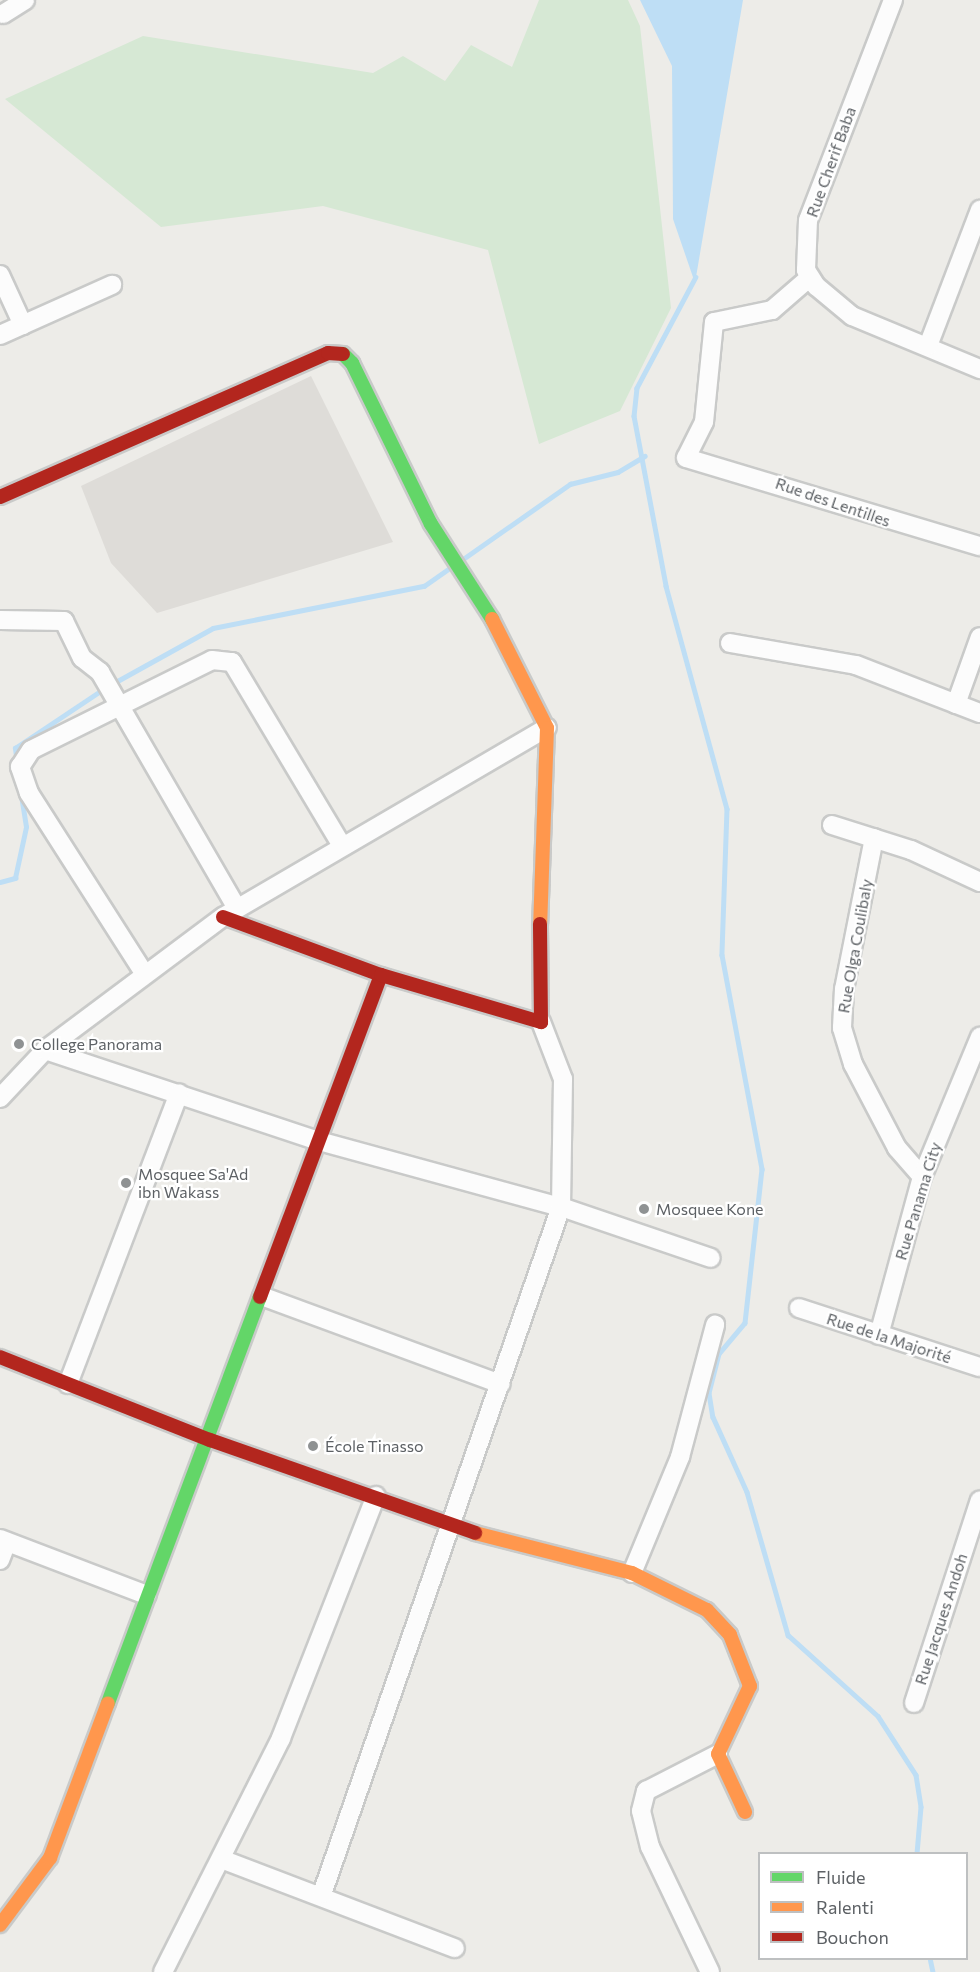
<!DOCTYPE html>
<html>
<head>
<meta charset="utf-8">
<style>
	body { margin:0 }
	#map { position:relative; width:980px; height:1972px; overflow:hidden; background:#edece8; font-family:Commissioner,sans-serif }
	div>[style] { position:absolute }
	.education>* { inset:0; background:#dedcd8 }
	.green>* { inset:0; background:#d6e8d4 }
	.water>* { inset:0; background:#bedef5 }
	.stream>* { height:4.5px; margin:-2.25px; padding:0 2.25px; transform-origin:2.25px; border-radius:2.25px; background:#bedef5 }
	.roads { filter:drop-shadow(2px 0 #c9cac9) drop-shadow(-2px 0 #c9cac9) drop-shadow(0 2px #c9cac9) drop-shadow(0 -2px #c9cac9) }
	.street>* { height:18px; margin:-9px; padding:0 9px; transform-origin:9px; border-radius:9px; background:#fcfcfc }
	.fast>* { height:14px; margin:-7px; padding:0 7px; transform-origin:7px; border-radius:7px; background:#63d668 }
	.slow>* { height:14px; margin:-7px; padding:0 7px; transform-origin:7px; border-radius:7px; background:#ff974d }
	.jam>* { height:14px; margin:-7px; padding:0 7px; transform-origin:7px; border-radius:7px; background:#b3261e }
	.dots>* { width:16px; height:16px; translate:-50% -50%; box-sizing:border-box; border:3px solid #fff; border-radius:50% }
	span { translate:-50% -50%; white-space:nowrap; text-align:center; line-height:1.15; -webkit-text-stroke:4.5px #fff; paint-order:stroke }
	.street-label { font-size:16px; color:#5d6165 }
	.poi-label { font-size:16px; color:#5d6165 }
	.left { translate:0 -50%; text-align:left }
	.legend { position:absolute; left:758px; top:1852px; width:210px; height:108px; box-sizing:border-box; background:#fff; border:2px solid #bec0c1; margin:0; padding:8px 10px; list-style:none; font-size:18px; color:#5d6165 }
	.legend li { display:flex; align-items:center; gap:12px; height:30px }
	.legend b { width:30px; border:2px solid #bec0c1 }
</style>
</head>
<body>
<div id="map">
	<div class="education">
		<i style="clip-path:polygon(311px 376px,393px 542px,157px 613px,111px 563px,81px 486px)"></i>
	</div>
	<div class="green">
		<i style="clip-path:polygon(539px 0,628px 0,640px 26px,671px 308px,620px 411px,539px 444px,488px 250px,323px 206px,161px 227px,5px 99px,143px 36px,373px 73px,403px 56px,445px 81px,471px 45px,512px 67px)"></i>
	</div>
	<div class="water">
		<i style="clip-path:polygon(640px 0,743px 0,695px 283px,673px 219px,672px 66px)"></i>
	</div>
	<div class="stream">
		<i style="left:696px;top:277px;width:126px;rotate:118deg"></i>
		<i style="left:637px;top:388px;width:28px;rotate:96deg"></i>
		<i style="left:634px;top:416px;width:173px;rotate:79.3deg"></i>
		<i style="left:666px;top:586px;width:231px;rotate:74.7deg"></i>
		<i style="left:727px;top:809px;width:146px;rotate:92deg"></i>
		<i style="left:722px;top:955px;width:218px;rotate:79.4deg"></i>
		<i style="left:762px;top:1169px;width:155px;rotate:96.3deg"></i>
		<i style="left:745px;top:1323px;width:40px;rotate:130deg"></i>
		<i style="left:719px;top:1354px;width:40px;rotate:104.4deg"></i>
		<i style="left:709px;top:1393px;width:24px;rotate:81deg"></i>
		<i style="left:713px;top:1417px;width:82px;rotate:65.6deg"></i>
		<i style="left:747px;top:1492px;width:149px;rotate:74deg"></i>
		<i style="left:788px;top:1635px;width:121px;rotate:42deg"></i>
		<i style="left:878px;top:1716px;width:70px;rotate:57.2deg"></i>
		<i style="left:916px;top:1775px;width:32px;rotate:81deg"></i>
		<i style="left:921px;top:1807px;width:47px;rotate:94.9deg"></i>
		<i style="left:463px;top:559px;width:131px;rotate:-35deg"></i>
		<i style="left:570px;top:484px;width:49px;rotate:-14deg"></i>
		<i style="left:618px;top:472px;width:31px;rotate:-31deg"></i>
		<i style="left:112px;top:684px;width:115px;rotate:-29deg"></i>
		<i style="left:213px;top:628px;width:215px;rotate:-11.3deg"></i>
		<i style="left:424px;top:586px;width:33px;rotate:-35deg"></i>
		<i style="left:17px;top:763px;width:15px;rotate:-98deg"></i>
		<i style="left:15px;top:748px;width:108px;rotate:-33.7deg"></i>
		<i style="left:0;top:882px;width:16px;rotate:-15deg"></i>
		<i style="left:15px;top:878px;width:52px;rotate:-77.8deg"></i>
		<i style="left:26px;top:827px;width:32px;rotate:-99deg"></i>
		<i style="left:930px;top:1958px;width:14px;rotate:78deg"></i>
	</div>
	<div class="roads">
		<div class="street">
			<i style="left:893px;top:0;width:236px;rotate:111.1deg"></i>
			<i style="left:808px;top:220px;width:50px;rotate:92.3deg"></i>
			<i style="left:806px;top:270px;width:19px;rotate:58deg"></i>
			<i style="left:816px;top:286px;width:47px;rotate:39.8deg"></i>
			<i style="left:852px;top:316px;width:139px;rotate:22.5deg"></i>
			<i style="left:3px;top:14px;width:26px;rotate:-32deg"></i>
			<i style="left:0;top:275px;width:55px;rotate:65.3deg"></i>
			<i style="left:809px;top:278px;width:49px;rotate:139.1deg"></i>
			<i style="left:772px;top:310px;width:59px;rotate:168.3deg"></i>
			<i style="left:714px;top:322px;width:100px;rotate:95.7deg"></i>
			<i style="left:704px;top:422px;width:40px;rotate:116.6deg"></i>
			<i style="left:686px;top:458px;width:307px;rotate:16.7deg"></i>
			<i style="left:0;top:335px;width:123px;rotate:-24.1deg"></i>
			<i style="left:928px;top:346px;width:146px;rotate:-69.1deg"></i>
			<i style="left:0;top:620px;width:64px;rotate:0.9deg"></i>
			<i style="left:64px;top:621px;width:41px;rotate:64.1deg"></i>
			<i style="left:82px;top:658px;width:23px;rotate:38deg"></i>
			<i style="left:100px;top:672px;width:273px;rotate:59.9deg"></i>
			<i style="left:730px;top:643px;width:128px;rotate:9.9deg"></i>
			<i style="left:856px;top:665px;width:133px;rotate:21.2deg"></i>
			<i style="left:956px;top:704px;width:71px;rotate:-70.3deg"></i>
			<i style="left:832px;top:825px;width:83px;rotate:17.6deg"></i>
			<i style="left:911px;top:850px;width:76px;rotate:24.9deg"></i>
			<i style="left:874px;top:838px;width:154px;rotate:101.2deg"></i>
			<i style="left:844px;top:989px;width:39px;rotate:93deg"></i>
			<i style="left:842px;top:1028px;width:38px;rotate:73deg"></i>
			<i style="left:853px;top:1064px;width:95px;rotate:62.4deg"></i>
			<i style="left:897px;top:1148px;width:38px;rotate:49deg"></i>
			<i style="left:144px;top:973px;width:214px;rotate:-122.6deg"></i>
			<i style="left:29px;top:793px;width:28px;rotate:-109deg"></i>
			<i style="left:20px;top:767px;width:20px;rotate:-57deg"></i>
			<i style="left:31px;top:750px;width:202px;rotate:-26.4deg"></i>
			<i style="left:212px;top:660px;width:20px;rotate:6deg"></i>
			<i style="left:232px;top:662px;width:214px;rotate:59.1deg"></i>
			<i style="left:45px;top:1050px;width:289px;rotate:18.4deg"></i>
			<i style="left:319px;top:1141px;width:251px;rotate:15.3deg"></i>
			<i style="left:561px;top:1207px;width:158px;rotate:18.8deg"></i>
			<i style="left:0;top:1098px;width:66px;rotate:-46.8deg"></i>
			<i style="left:45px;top:1050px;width:222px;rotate:-36.8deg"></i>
			<i style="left:223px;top:917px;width:375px;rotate:-30.3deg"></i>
			<i style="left:264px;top:1297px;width:252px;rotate:20.2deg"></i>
			<i style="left:799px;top:1308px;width:190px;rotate:18.1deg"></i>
			<i style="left:879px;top:1335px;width:164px;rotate:-74.8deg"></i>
			<i style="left:922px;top:1177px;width:152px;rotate:-67.5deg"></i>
			<i style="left:68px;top:1384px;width:311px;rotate:-69.1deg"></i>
			<i style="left:0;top:1539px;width:157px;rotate:20.9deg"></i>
			<i style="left:0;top:1560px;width:19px;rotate:-69deg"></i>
			<i style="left:632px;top:1573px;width:126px;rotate:-67.5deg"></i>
			<i style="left:680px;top:1457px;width:137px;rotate:-75.1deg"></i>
			<i style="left:914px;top:1703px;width:213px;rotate:-72deg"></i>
			<i style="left:224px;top:1860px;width:247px;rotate:20.9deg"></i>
			<i style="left:322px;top:1894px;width:727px;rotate:-70.82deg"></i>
			<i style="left:561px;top:1207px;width:128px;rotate:-89.1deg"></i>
			<i style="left:563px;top:1079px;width:61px;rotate:-111.1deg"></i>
			<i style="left:163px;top:1972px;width:262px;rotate:-63.2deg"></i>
			<i style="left:281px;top:1738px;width:260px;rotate:-68.6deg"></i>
			<i style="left:710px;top:1972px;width:139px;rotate:-115.6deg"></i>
			<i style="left:650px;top:1847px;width:37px;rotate:-104deg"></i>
			<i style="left:641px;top:1811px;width:21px;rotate:-76deg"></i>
			<i style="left:646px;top:1791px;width:81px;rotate:-27.2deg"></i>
		</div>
		<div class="fast">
			<i style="left:343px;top:354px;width:13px;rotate:45deg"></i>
			<i style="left:352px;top:363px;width:179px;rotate:63.9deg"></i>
			<i style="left:431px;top:524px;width:113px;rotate:57.3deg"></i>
			<i style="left:108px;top:1703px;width:434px;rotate:-69.5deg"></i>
		</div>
		<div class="slow">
			<i style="left:492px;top:619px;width:122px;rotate:63.2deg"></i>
			<i style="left:547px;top:728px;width:196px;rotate:92deg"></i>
			<i style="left:475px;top:1533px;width:162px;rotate:14.3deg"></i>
			<i style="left:632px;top:1573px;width:84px;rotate:26.3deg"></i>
			<i style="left:707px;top:1610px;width:34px;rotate:47deg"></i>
			<i style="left:730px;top:1635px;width:55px;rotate:68.6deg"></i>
			<i style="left:750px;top:1686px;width:75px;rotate:115.2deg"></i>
			<i style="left:718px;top:1754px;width:64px;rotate:65deg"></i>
			<i style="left:0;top:1925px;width:84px;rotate:-53.3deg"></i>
			<i style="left:50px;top:1858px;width:165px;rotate:-69.5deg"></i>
		</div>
		<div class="jam">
			<i style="left:0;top:497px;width:358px;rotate:-23.7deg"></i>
			<i style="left:328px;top:353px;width:15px;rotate:4deg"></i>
			<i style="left:223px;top:917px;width:168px;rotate:20.2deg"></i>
			<i style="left:381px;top:975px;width:344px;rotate:110.6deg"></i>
			<i style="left:381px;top:975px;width:167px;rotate:16.4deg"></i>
			<i style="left:541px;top:1022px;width:98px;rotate:-90.6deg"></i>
			<i style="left:0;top:1357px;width:226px;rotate:21.6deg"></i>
			<i style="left:210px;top:1440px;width:281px;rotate:19.3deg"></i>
		</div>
	</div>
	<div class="dots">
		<i style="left:19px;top:1044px;background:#8f9293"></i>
		<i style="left:126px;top:1183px;background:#8f9293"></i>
		<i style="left:644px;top:1209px;background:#8f9293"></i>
		<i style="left:313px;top:1446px;background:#8f9293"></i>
	</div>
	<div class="street-label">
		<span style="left:831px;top:162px;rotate:-70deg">Rue Cherif Baba</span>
		<span style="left:833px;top:502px;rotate:19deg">Rue des Lentilles</span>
		<span style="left:855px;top:946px;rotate:-80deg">Rue Olga Coulibaly</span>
		<span style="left:918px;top:1201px;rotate:-73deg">Rue Panama City</span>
		<span style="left:889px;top:1338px;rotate:18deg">Rue de la Majorité</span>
		<span style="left:941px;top:1619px;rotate:-72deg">Rue Jacques Andoh</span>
	</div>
	<div class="poi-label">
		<span class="left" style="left:31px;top:1044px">College Panorama</span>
		<span class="left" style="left:138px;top:1183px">Mosquee Sa'Ad<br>ibn Wakass</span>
		<span class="left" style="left:656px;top:1209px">Mosquee Kone</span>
		<span class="left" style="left:325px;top:1446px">École Tinasso</span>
	</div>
	<ul class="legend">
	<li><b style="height:8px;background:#63d668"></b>Fluide</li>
	<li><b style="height:8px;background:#ff974d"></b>Ralenti</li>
	<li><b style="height:8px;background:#b3261e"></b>Bouchon</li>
	</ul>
</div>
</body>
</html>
